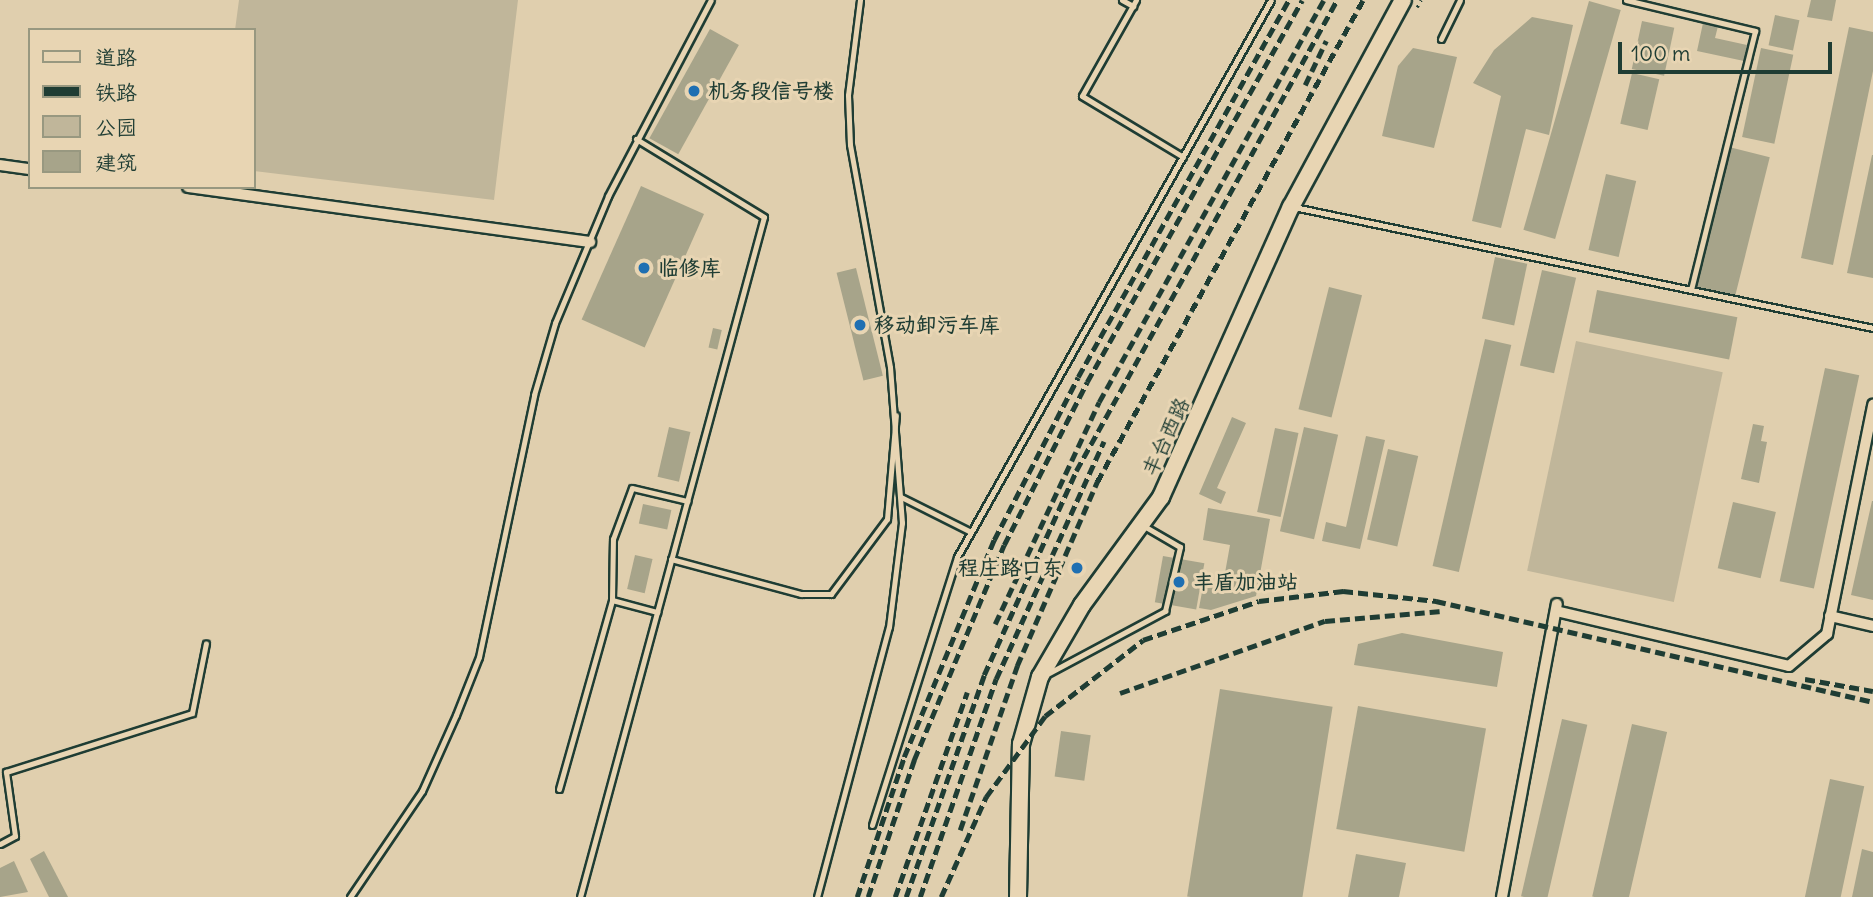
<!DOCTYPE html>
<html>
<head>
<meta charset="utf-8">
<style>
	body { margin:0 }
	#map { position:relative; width:1873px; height:897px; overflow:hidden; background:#e0cfae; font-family:Delius,"LXGW WenKai TC",sans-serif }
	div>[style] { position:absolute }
	.green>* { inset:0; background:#c0b69a; transform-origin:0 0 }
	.building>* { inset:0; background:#a7a48a; transform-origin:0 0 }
	.path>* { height:2.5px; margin-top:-1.25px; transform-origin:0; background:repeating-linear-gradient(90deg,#1f3d34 0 2px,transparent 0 7px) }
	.roads { filter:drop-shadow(2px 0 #1f3d34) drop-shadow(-2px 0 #1f3d34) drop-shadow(0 2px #1f3d34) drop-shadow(0 -2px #1f3d34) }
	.lane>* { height:5px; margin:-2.5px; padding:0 2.5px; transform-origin:2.5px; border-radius:2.5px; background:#e8d5b3 }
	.street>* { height:10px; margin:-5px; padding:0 5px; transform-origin:5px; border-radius:5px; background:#e8d5b3 }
	.secondary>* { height:16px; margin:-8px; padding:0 8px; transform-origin:8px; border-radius:8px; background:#e8d5b3 }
	.rail>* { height:4.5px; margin-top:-2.25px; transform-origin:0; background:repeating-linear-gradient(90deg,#1f3d34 0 10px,transparent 0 15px) }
	.dots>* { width:19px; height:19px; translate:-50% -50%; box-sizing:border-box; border:4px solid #e8d5b3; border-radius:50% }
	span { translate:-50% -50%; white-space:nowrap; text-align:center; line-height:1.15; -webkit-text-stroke:6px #e8d5b3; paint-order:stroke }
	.poi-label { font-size:21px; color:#1f3d34; font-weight:700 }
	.left { translate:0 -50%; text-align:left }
	.right { translate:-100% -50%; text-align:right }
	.street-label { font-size:21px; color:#1f3d34 }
	.legend { position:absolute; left:28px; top:28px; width:228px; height:161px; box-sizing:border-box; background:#e8d5b3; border:2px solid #989880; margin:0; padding:9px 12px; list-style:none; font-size:21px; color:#1f3d34 }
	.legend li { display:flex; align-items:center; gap:14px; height:35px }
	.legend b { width:35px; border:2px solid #989880 }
	.scale { position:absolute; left:1618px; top:42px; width:214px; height:32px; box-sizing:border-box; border:4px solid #1f3d34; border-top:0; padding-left:9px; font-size:21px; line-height:24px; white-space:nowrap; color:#1f3d34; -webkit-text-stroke:5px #e8d5b3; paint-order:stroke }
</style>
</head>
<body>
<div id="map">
	<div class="green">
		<i style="clip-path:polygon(239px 0,518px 0,494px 200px,254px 171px,254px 30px,235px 30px)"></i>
		<i style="left:1576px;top:341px;width:150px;height:235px;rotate:12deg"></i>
	</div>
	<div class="building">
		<i style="clip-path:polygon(1811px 0,1836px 0,1832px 21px,1807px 17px)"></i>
		<i style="left:1589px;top:1px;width:33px;height:238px;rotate:16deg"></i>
		<i style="left:1775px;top:15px;width:25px;height:31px;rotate:12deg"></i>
		<i style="clip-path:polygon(1532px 17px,1573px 25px,1549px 135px,1526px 129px,1501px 228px,1472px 221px,1501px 96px,1473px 83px,1494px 50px)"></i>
		<i style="left:1642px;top:21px;width:33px;height:49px;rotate:12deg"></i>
		<i style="clip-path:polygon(1703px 23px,1718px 26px,1715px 38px,1747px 45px,1744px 61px,1697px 51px)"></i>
		<i style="clip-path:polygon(1849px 27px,1873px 32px,1873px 71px,1833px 265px,1801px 258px)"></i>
		<i style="left:710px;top:29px;width:33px;height:125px;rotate:29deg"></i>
		<i style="clip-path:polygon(1413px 48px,1457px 57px,1434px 148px,1382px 136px,1398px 66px)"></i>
		<i style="left:1761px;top:48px;width:33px;height:91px;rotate:12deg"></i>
		<i style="left:1632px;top:73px;width:28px;height:52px;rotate:13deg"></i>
		<i style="left:1729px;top:147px;width:42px;height:145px;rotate:14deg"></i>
		<i style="clip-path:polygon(1872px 155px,1873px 155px,1873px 278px,1847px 273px)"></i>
		<i style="left:1606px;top:174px;width:31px;height:78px;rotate:13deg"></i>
		<i style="left:641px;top:186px;width:69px;height:146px;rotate:24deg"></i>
		<i style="left:1495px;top:257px;width:33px;height:63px;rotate:12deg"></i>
		<i style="left:856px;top:268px;width:111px;height:20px;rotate:76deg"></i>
		<i style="left:1542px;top:270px;width:35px;height:98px;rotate:13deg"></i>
		<i style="left:1329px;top:287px;width:34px;height:126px;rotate:14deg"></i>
		<i style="left:1597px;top:290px;width:143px;height:43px;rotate:11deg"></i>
		<i style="left:713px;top:328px;width:9px;height:20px;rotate:13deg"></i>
		<i style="left:1485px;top:339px;width:27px;height:233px;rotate:13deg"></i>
		<i style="left:1825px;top:368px;width:35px;height:218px;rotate:12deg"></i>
		<i style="clip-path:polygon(1232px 417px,1246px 423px,1217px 488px,1226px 492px,1221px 504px,1199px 494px)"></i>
		<i style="clip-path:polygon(1753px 424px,1764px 426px,1761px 441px,1767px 442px,1759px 483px,1741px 479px)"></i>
		<i style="left:669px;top:427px;width:22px;height:51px;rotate:13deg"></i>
		<i style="left:1304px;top:427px;width:35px;height:107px;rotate:13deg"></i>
		<i style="left:1275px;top:428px;width:24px;height:86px;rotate:12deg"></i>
		<i style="clip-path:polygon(1366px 436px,1385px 440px,1360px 549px,1322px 541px,1326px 522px,1346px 527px)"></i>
		<i style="left:1388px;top:449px;width:31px;height:93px;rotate:13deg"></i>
		<i style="clip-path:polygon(1872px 501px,1873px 501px,1873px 600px,1851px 595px)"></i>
		<i style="left:1733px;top:502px;width:44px;height:68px;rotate:13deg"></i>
		<i style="left:643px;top:504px;width:29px;height:20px;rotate:12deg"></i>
		<i style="clip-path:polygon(1208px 508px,1270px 519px,1256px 596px,1211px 610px,1199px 608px,1204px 581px,1223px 584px,1230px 545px,1203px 540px)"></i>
		<i style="left:635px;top:555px;width:18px;height:35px;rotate:13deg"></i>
		<i style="left:1163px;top:556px;width:42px;height:47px;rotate:10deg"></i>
		<i style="clip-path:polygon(1402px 633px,1503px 652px,1497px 687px,1354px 665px,1358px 644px)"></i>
		<i style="left:1220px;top:689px;width:114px;height:210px;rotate:9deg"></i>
		<i style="left:1358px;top:706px;width:130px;height:125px;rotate:10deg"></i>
		<i style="left:1562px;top:719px;width:26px;height:182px;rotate:13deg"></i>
		<i style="left:1632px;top:724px;width:36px;height:177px;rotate:13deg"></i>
		<i style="left:1061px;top:731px;width:30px;height:46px;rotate:8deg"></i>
		<i style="left:1830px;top:779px;width:35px;height:121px;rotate:12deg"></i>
		<i style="clip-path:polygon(1862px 849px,1873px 852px,1873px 897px,1852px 897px)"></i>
		<i style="clip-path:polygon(44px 851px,68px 897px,49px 897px,30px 859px)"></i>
		<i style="clip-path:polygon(1356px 854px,1406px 863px,1399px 897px,1348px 897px)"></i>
		<i style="clip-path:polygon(14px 861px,28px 892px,0 897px,0 868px)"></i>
	</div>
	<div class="path">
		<i style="left:1417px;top:7px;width:8px;rotate:-60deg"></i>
	</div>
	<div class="roads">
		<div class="lane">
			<i style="left:1122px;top:0;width:13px;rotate:29deg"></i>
			<i style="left:1136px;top:0;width:110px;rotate:119.4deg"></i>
			<i style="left:1082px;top:96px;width:118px;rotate:31.1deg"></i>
			<i style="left:1626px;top:0;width:133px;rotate:13.5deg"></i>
			<i style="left:1755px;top:31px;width:266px;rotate:103.9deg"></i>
			<i style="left:1441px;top:39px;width:43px;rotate:-64deg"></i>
			<i style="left:1294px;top:207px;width:592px;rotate:11.8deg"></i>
			<i style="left:901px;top:497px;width:78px;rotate:26.6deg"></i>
			<i style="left:671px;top:559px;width:135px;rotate:15.1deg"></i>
			<i style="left:801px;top:594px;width:30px"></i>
			<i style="left:831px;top:594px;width:94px;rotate:-53.3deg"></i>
			<i style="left:887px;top:519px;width:104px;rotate:-85.1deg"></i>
			<i style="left:612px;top:600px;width:47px;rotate:14.9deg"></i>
			<i style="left:1049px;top:673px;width:132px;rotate:-28.1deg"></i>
			<i style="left:1165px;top:611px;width:66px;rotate:-76.8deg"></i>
			<i style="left:1180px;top:547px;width:42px;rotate:-149.7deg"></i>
			<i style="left:559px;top:789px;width:196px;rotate:-74.3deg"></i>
			<i style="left:612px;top:600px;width:61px;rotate:-89.1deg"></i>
			<i style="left:613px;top:539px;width:54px;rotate:-69.6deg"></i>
			<i style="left:632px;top:488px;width:57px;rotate:13.3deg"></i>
			<i style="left:872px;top:825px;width:281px;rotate:-72.4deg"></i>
			<i style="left:957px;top:557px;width:639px;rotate:-60.59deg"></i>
			<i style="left:0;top:844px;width:17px;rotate:-28deg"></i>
			<i style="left:15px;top:836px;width:65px;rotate:-98deg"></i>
			<i style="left:6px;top:772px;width:195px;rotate:-17.6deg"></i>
			<i style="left:192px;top:713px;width:71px;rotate:-78.7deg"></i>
			<i style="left:350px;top:897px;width:128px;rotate:-55.8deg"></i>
			<i style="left:422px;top:791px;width:83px;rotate:-65.9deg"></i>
			<i style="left:456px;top:715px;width:62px;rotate:-68.4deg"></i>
			<i style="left:479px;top:657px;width:268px;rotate:-78.1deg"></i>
			<i style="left:534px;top:395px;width:75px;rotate:-73.7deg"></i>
			<i style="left:555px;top:323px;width:138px;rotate:-67.3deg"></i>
			<i style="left:608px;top:196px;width:221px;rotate:-62.3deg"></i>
			<i style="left:580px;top:897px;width:704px;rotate:-74.86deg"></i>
			<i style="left:764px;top:217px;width:150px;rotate:-148.6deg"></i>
			<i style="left:817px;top:897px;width:279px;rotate:-75.1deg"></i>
			<i style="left:889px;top:627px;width:105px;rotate:-82.9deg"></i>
			<i style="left:902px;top:523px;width:156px;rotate:-94.4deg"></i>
			<i style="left:890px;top:367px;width:226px;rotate:-100.2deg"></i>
			<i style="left:850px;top:145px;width:50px;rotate:-92.3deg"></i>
			<i style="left:848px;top:95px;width:96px;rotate:-82.8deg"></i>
		</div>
		<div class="street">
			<i style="left:0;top:165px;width:30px;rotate:8deg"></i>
			<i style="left:188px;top:187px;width:406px;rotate:7.8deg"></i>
			<i style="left:1556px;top:611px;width:239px;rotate:13.3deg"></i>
			<i style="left:1789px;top:666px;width:50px;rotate:-40.1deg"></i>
			<i style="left:1827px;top:634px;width:234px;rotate:-78.6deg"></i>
			<i style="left:1830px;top:616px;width:44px;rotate:13.1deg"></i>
			<i style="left:1502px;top:897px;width:298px;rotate:-79.4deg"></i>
		</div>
		<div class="secondary">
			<i style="left:1018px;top:897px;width:153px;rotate:-88.9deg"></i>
			<i style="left:1021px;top:744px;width:70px;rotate:-74.2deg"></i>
			<i style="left:1040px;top:677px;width:83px;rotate:-59.7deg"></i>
			<i style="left:1082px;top:605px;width:134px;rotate:-53.8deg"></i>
			<i style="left:1161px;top:497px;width:318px;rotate:-65.9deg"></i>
			<i style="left:1291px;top:207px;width:235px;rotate:-61.6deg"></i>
		</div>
	</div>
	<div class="rail">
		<i style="left:1305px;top:85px;width:49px;rotate:-64.5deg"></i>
		<i style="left:995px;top:624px;width:245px;rotate:-64.9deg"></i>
		<i style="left:1099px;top:402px;width:461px;rotate:-60.8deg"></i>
		<i style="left:1805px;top:679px;width:69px;rotate:10deg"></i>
		<i style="left:1120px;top:693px;width:217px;rotate:-19.4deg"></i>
		<i style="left:1325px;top:621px;width:117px;rotate:-4.9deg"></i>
		<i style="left:960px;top:830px;width:174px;rotate:-70.8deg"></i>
		<i style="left:1017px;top:666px;width:201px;rotate:-66.5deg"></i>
		<i style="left:1097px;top:482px;width:551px;rotate:-61.11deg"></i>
		<i style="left:857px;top:897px;width:148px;rotate:-71.4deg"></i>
		<i style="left:904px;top:757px;width:235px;rotate:-67.5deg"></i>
		<i style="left:994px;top:540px;width:183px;rotate:-62.7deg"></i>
		<i style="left:1078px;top:377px;width:432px;rotate:-60.8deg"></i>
		<i style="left:868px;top:897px;width:145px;rotate:-71.4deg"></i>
		<i style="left:914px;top:760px;width:233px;rotate:-67.3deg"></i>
		<i style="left:1004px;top:545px;width:183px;rotate:-63deg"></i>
		<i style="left:1087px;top:382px;width:438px;rotate:-60.6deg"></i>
		<i style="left:895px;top:897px;width:217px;rotate:-70.6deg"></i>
		<i style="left:906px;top:897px;width:235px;rotate:-70.6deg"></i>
		<i style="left:984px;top:675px;width:224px;rotate:-65.7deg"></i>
		<i style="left:1076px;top:471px;width:538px;rotate:-61.01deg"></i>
		<i style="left:920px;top:897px;width:231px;rotate:-70.8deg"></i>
		<i style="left:996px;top:679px;width:261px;rotate:-65.6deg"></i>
		<i style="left:941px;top:897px;width:110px;rotate:-65.8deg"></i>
		<i style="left:986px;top:797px;width:100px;rotate:-53.9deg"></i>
		<i style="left:1045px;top:716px;width:124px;rotate:-37.8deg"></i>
		<i style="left:1143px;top:640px;width:122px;rotate:-18.6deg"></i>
		<i style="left:1259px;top:601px;width:85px;rotate:-6.8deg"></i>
		<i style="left:1343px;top:591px;width:94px;rotate:6.1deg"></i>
		<i style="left:1436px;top:601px;width:449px;rotate:13deg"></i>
	</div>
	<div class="dots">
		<i style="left:694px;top:91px;background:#1f6fb2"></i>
		<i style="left:644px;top:268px;background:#1f6fb2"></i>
		<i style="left:860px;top:325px;background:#1f6fb2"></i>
		<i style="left:1077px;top:568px;background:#1f6fb2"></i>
		<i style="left:1179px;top:582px;background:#1f6fb2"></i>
	</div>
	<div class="poi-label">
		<span class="left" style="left:708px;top:91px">机务段信号楼</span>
		<span class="left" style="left:658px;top:268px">临修库</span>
		<span class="left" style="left:874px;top:325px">移动卸污车库</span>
		<span class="right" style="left:1063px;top:568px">程庄路口东</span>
		<span class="left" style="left:1193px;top:582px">丰盾加油站</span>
	</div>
	<div class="street-label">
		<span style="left:1166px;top:437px;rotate:-65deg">丰台西路</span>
	</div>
	<ul class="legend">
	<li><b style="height:9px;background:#e8d5b3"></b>道路</li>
	<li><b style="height:9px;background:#1f3d34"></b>铁路</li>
	<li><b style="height:19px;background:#c0b69a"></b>公园</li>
	<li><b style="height:19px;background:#a7a48a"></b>建筑</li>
	</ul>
	<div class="scale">100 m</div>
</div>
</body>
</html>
